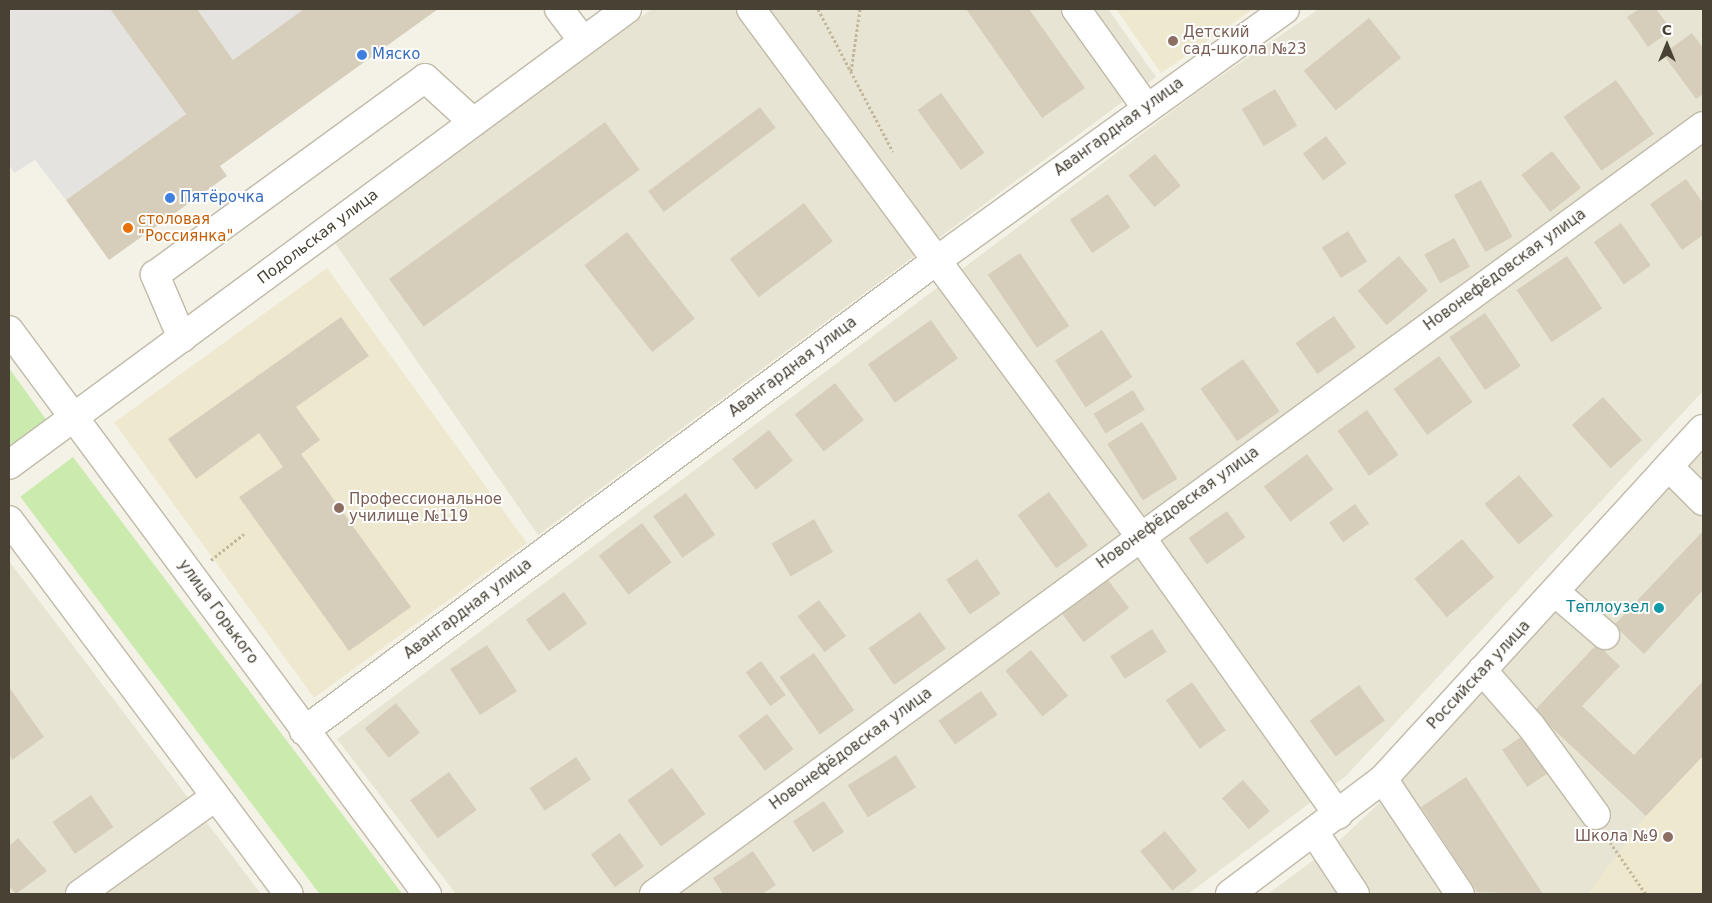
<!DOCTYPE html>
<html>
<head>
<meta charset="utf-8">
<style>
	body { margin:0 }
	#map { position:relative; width:1712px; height:903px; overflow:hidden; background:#f4f1e6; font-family:"DejaVu Sans",sans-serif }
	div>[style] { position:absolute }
	.residential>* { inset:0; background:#e8e4d4 }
	.education>* { inset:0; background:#eee8cf; transform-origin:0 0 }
	.green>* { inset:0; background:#caebad; transform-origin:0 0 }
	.parking>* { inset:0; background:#e5e3df }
	.building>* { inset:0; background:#d6cebb; transform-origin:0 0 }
	.path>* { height:3px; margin-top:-1.5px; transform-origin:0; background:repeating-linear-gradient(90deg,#c3b899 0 2.5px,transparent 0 5px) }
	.roads { filter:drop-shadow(1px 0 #c0baa8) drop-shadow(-1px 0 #c0baa8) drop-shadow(0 1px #c0baa8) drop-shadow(0 -1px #c0baa8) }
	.minor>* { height:28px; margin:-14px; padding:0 14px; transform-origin:14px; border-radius:14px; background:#fff }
	.dots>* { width:14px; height:14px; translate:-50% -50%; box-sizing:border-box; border:2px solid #fff; border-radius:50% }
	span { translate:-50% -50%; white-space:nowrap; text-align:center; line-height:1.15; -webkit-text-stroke:4px #fff; paint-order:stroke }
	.education-label { font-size:15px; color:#785e54 }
	.left { translate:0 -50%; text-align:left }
	.right { translate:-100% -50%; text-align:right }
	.shop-label { font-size:15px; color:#366cbe }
	.street-label { font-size:15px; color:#484235 }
	.food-label { font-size:15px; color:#c56008 }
	.culture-label { font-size:15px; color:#0d838f }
	.frame { position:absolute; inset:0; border:10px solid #484235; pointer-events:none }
	.north { position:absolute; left:1642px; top:20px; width:50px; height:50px; -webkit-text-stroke:4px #fff; paint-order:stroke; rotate:0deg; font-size:14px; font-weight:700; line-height:20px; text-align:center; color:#484235 }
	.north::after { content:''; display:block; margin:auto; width:18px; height:22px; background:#484235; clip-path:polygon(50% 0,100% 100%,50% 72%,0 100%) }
</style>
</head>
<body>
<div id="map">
	<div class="residential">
		<i style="clip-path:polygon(652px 9px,1108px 9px,1156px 77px,538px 535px,335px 243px)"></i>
		<i style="clip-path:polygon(1319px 9px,1703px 9px,1703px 391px,1346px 776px,1188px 894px,456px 894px,337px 739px,1199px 91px)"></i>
		<i style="clip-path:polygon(1703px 451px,1703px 894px,1268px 894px,1338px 842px,1393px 790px)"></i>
		<i style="clip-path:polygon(9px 561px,261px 894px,9px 894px)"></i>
	</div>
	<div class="education">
		<i style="clip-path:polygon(1116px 9px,1253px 9px,1161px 73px)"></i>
		<i style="left:327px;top:268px;width:340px;height:263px;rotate:54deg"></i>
		<i style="clip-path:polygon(1703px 756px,1703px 894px,1588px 894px,1646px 816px)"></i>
	</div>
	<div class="green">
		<i style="clip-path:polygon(9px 368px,47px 421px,9px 450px)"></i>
		<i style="left:73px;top:457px;width:546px;height:66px;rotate:53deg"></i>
	</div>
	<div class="parking">
		<i style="clip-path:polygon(9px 9px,110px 9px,186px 114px,66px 200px,35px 160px,14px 173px,9px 164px)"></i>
		<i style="clip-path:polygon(197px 9px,304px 9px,233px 60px)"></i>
	</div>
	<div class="building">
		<i style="clip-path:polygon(110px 9px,197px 9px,233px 60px,304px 9px,438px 9px,220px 166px,227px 176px,109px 260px,66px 200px,186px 114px)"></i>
		<i style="clip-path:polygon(966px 9px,1029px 9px,1085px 88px,1042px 118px)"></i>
		<i style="clip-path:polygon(1639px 9px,1656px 9px,1672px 30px,1648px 47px,1627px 17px)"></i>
		<i style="left:1369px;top:18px;width:51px;height:84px;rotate:51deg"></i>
		<i style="clip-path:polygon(1692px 33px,1703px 48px,1703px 94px,1696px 99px,1663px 54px)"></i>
		<i style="left:1616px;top:80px;width:66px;height:64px;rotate:55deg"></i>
		<i style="left:1275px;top:89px;width:43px;height:39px;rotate:59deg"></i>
		<i style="left:941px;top:93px;width:74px;height:29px;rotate:54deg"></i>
		<i style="left:760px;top:107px;width:26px;height:140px;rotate:53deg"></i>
		<i style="left:605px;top:122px;width:59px;height:267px;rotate:54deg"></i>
		<i style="left:1326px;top:136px;width:34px;height:29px;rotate:53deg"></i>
		<i style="left:1552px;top:151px;width:47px;height:39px;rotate:52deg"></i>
		<i style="left:1155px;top:154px;width:41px;height:34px;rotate:51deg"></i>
		<i style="clip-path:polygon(1686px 179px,1703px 203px,1703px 235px,1682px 250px,1650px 204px)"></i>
		<i style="left:1481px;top:180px;width:65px;height:31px;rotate:61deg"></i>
		<i style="left:1108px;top:194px;width:40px;height:46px;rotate:56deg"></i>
		<i style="left:804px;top:203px;width:48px;height:93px;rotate:53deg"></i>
		<i style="left:1621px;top:223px;width:52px;height:33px;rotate:55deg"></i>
		<i style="left:1348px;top:231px;width:36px;height:31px;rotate:58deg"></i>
		<i style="left:627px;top:232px;width:110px;height:54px;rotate:52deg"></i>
		<i style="left:1454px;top:238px;width:33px;height:34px;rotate:61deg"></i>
		<i style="left:1020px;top:253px;width:88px;height:39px;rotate:56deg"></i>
		<i style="left:1399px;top:256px;width:45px;height:54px;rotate:50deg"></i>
		<i style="left:1567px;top:256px;width:63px;height:61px;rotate:56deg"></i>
		<i style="left:1485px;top:313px;width:64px;height:43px;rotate:56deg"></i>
		<i style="left:1334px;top:316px;width:38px;height:47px;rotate:55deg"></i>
		<i style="clip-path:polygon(341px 317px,369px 356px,296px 407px,320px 440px,301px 454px,411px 607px,349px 651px,239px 497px,283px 467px,259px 433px,196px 479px,168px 439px)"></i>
		<i style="left:931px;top:320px;width:47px;height:77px;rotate:55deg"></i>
		<i style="left:1102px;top:330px;width:56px;height:56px;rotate:57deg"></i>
		<i style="left:1439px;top:356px;width:57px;height:56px;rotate:54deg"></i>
		<i style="left:1243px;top:359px;width:64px;height:52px;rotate:55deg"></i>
		<i style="left:835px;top:383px;width:47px;height:51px;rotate:52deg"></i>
		<i style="left:1133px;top:390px;width:23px;height:46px;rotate:59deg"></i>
		<i style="left:1603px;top:397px;width:58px;height:42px;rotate:48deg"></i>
		<i style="left:1367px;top:410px;width:55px;height:36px;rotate:55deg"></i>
		<i style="left:1142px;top:422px;width:67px;height:41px;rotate:58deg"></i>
		<i style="left:769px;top:430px;width:39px;height:47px;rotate:52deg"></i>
		<i style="left:1307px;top:454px;width:44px;height:54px;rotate:53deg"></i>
		<i style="left:1519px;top:475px;width:53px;height:45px;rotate:50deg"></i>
		<i style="left:1049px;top:492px;width:66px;height:39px;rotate:54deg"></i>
		<i style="left:686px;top:493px;width:51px;height:40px;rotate:55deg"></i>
		<i style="left:1355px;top:504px;width:24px;height:32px;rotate:54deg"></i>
		<i style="left:1227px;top:511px;width:32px;height:47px;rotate:55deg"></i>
		<i style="left:814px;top:519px;width:38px;height:49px;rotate:60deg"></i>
		<i style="left:642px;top:523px;width:49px;height:54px;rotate:53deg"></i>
		<i style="clip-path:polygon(1703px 531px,1703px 590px,1644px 654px,1614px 625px)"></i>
		<i style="left:1462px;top:539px;width:50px;height:62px;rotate:50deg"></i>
		<i style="left:977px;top:559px;width:42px;height:37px;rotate:56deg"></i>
		<i style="left:1108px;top:580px;width:35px;height:57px;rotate:53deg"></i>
		<i style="left:564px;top:592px;width:39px;height:47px;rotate:54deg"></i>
		<i style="left:819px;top:600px;width:45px;height:27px;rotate:53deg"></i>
		<i style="left:920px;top:612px;width:45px;height:63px;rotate:55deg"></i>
		<i style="left:1152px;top:629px;width:27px;height:50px;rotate:57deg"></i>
		<i style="clip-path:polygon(1597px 644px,1620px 666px,1582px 706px,1634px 755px,1703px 681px,1703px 756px,1646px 816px,1534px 711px)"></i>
		<i style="left:487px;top:645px;width:55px;height:44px;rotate:57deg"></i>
		<i style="left:1031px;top:650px;width:59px;height:33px;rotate:51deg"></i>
		<i style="left:814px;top:653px;width:70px;height:42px;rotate:55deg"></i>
		<i style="left:761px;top:661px;width:42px;height:19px;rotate:54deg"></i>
		<i style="left:1192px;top:682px;width:59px;height:32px;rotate:55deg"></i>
		<i style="left:1359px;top:685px;width:44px;height:61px;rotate:54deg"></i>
		<i style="clip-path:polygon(9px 687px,44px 737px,12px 760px,9px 754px)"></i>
		<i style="left:981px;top:691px;width:29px;height:52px;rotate:55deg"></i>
		<i style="left:396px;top:703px;width:38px;height:40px;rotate:51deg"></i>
		<i style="left:767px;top:714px;width:44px;height:36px;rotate:53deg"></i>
		<i style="left:1527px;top:733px;width:45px;height:30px;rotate:56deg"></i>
		<i style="left:896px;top:755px;width:38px;height:57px;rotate:58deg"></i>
		<i style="left:576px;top:757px;width:27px;height:56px;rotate:56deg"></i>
		<i style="left:672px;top:768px;width:57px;height:55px;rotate:54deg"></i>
		<i style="left:449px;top:772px;width:47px;height:48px;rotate:54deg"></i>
		<i style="clip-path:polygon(1466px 777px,1497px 824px,1543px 894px,1477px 892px,1421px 807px)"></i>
		<i style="left:1243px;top:780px;width:41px;height:28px;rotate:49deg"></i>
		<i style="left:91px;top:795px;width:39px;height:47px;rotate:55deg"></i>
		<i style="left:824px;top:801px;width:37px;height:37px;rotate:57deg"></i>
		<i style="left:1165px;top:831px;width:51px;height:32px;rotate:51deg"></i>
		<i style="left:620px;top:833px;width:41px;height:36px;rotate:54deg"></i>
		<i style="clip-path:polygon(18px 838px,47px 871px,16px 894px,9px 886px,9px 846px)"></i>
		<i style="clip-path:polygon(753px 851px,776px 885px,762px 894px,723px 894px,713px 878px)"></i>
	</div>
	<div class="path">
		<i style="left:818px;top:9px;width:161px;rotate:62.3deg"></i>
		<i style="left:851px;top:71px;width:63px;rotate:-81.7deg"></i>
		<i style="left:211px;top:560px;width:42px;rotate:-38.2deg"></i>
		<i style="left:1607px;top:838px;width:68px;rotate:55.1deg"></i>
	</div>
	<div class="roads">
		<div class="minor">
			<i style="left:559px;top:9px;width:40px;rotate:53deg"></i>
			<i style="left:751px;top:9px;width:655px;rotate:53.57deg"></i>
			<i style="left:1140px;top:536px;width:342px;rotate:54.6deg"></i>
			<i style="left:1076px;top:9px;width:120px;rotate:54.5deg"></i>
			<i style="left:9px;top:330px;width:702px;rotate:53.46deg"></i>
			<i style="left:182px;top:338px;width:69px;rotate:-113.2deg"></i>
			<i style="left:155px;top:275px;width:334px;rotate:-36.1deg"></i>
			<i style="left:425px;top:78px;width:65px;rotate:42.5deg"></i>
			<i style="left:9px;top:465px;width:768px;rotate:-36.42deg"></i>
			<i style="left:1669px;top:467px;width:48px;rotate:45deg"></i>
			<i style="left:9px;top:520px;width:467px;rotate:53.2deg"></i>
			<i style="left:1555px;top:592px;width:66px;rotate:40.7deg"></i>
			<i style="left:1482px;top:670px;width:74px;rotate:48.8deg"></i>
			<i style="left:1531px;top:726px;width:110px;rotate:53.9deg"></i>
			<i style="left:304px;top:731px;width:788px;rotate:-36.64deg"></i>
			<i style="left:936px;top:261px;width:430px;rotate:-35.8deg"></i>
			<i style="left:1383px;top:779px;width:138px;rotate:56.2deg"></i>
			<i style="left:1314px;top:832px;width:74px;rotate:56.5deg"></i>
			<i style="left:80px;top:894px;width:166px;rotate:-35.7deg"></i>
			<i style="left:654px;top:894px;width:1300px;rotate:-36.21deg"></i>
			<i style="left:1230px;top:894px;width:191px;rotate:-36.9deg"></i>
			<i style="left:1383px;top:779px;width:474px;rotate:-47.6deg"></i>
		</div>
	</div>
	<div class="dots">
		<i style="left:1173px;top:41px;background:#8d6e63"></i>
		<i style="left:362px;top:55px;background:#3f7fe0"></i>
		<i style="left:170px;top:198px;background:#3f7fe0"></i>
		<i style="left:128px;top:228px;background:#e8710a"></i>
		<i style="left:339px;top:508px;background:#8d6e63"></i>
		<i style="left:1659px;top:608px;background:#0f9aa8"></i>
		<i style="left:1668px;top:837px;background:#8d6e63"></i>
	</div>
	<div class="education-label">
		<span class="left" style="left:1183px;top:41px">Детский<br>сад-школа №23</span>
		<span class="left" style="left:349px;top:508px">Профессиональное<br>училище №119</span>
		<span class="right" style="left:1658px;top:837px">Школа №9</span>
	</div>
	<div class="shop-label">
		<span class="left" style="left:372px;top:55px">Мяско</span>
		<span class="left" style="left:180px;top:198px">Пятёрочка</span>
	</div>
	<div class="street-label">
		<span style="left:1119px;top:127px;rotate:-36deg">Авангардная улица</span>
		<span style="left:318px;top:237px;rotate:-37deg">Подольская улица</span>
		<span style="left:1505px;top:270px;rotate:-36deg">Новонефёдовская улица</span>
		<span style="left:793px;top:367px;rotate:-37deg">Авангардная улица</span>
		<span style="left:1178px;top:508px;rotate:-36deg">Новонефёдовская улица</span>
		<span style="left:468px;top:609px;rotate:-37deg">Авангардная улица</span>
		<span style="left:218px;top:612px;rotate:54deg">улица Горького</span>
		<span style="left:1479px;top:675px;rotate:-47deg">Российская улица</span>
		<span style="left:851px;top:749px;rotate:-36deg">Новонефёдовская улица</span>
	</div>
	<div class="food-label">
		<span class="left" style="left:138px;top:228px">столовая<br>"Россиянка"</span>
	</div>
	<div class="culture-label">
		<span class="right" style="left:1649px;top:608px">Теплоузел</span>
	</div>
	<div class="frame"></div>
	<div class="north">С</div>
</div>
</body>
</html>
